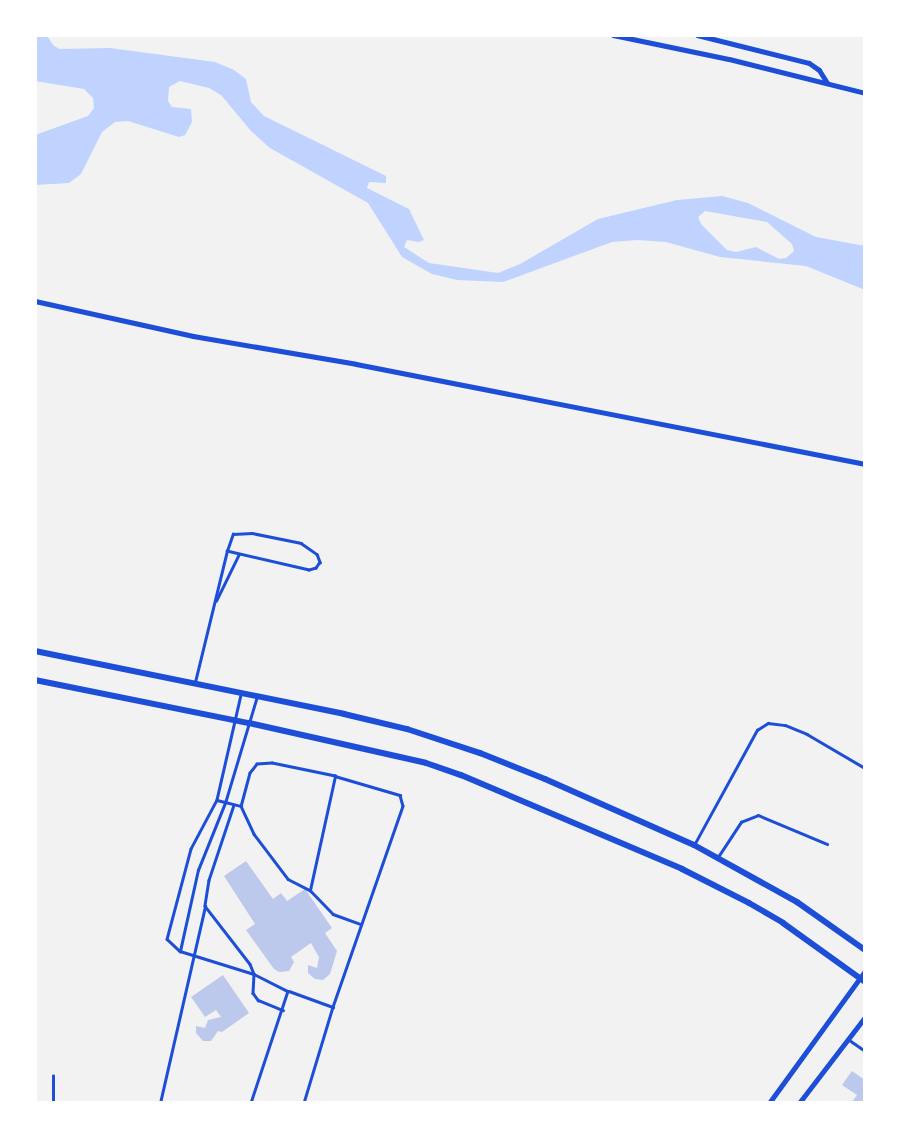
<!DOCTYPE html>
<html>
<head>
<meta charset="utf-8">
<style>
	body { margin:0 }
	#map { position:relative; width:900px; height:1138px; overflow:hidden; background:#f2f2f2; font-family:"IBM Plex Sans",sans-serif }
	div>[style] { position:absolute }
	.water>* { inset:0; background:#bfd3fe }
	.building>* { inset:0; background:#bdc9ec }
	.service>* { height:2.5px; margin:-1.25px; padding:0 1.25px; transform-origin:1.25px; border-radius:1.25px; background:#1d4ed8 }
	.minor>* { height:5px; margin:-2.5px; padding:0 2.5px; transform-origin:2.5px; border-radius:2.5px; background:#1d4ed8 }
	.tertiary>* { height:6px; margin:-3px; padding:0 3px; transform-origin:3px; border-radius:3px; background:#1d4ed8 }
	span { translate:-50% -50%; white-space:nowrap; text-align:center; line-height:1.15; -webkit-text-stroke:7px #fff; paint-order:stroke }
	.frame { position:absolute; inset:0; border:37px solid #fff; pointer-events:none }
</style>
</head>
<body>
<div id="map">
	<div class="water">
		<i style="clip-path:polygon(evenodd,35px 35px,46px 35px,54px 46px,60px 49px,110px 48px,215px 62px,234px 70px,246px 79px,251px 102px,264px 116px,386px 176px,386px 183px,369px 182px,367px 188px,409px 209px,424px 240px,419px 242px,407px 240px,404px 247px,429px 263px,498px 273px,520px 264px,598px 219px,677px 200px,722px 196px,748px 203px,816px 237px,865px 246px,865px 290px,806px 266px,720px 257px,666px 242px,637px 240px,612px 242px,503px 282px,457px 280px,432px 274px,402px 257px,368px 203px,270px 148px,251px 131px,221px 95px,209px 88px,180px 81px,169px 87px,168px 101px,172px 107px,191px 109px,192px 122px,185px 135px,179px 137px,128px 121px,115px 122px,102px 132px,81px 174px,69px 183px,35px 185px,35px 135px,88px 116px,94px 108px,93px 98px,84px 89px,35px 81px,35px 35px,705px 211px,767px 222px,792px 244px,794px 251px,786px 258px,779px 259px,756px 247px,736px 252px,727px 250px,701px 224px,698px 217px,705px 211px)"></i>
	</div>
	<div class="building">
		<i style="clip-path:polygon(246px 861px,273px 899px,281px 893px,287px 901px,305px 889px,332px 928px,325px 933px,337px 951px,330px 974px,323px 980px,315px 979px,308px 973px,308px 965px,317px 968px,319px 957px,311px 943px,291px 957px,294px 962px,289px 971px,279px 972px,274px 969px,246px 930px,255px 924px,224px 876px)"></i>
		<i style="clip-path:polygon(223px 975px,249px 1013px,222px 1032px,218px 1031px,211px 1041px,203px 1041px,196px 1033px,196px 1026px,205px 1028px,208px 1020px,221px 1017px,216px 1010px,205px 1017px,191px 997px)"></i>
		<i style="clip-path:polygon(852px 1071px,865px 1080px,865px 1103px,851px 1103px,857px 1095px,842px 1085px)"></i>
	</div>
	<div class="service">
		<i style="left:216px;top:601px;width:52px;rotate:-63.9deg"></i>
		<i style="left:195px;top:682px;width:135px;rotate:-76.3deg"></i>
		<i style="left:227px;top:551px;width:18px;rotate:-71deg"></i>
		<i style="left:233px;top:534px;width:19px;rotate:-3deg"></i>
		<i style="left:252px;top:533px;width:50px;rotate:11.5deg"></i>
		<i style="left:301px;top:543px;width:19px;rotate:35deg"></i>
		<i style="left:317px;top:554px;width:9px;rotate:69deg"></i>
		<i style="left:320px;top:562px;width:7px;rotate:124deg"></i>
		<i style="left:316px;top:568px;width:7px;rotate:164deg"></i>
		<i style="left:309px;top:570px;width:84px;rotate:-167deg"></i>
		<i style="left:241px;top:695px;width:108px;rotate:102.9deg"></i>
		<i style="left:217px;top:800px;width:55px;rotate:118deg"></i>
		<i style="left:191px;top:849px;width:93px;rotate:104.9deg"></i>
		<i style="left:167px;top:939px;width:18px;rotate:43deg"></i>
		<i style="left:180px;top:951px;width:77px;rotate:17.3deg"></i>
		<i style="left:254px;top:974px;width:38px;rotate:27deg"></i>
		<i style="left:288px;top:991px;width:118px;rotate:108.3deg"></i>
		<i style="left:335px;top:776px;width:64px;rotate:-168.3deg"></i>
		<i style="left:272px;top:763px;width:15px;rotate:176deg"></i>
		<i style="left:257px;top:764px;width:11px;rotate:128deg"></i>
		<i style="left:250px;top:773px;width:34px;rotate:105deg"></i>
		<i style="left:241px;top:806px;width:31px;rotate:65deg"></i>
		<i style="left:254px;top:834px;width:56px;rotate:52.9deg"></i>
		<i style="left:288px;top:879px;width:25px;rotate:27deg"></i>
		<i style="left:310px;top:890px;width:33px;rotate:46deg"></i>
		<i style="left:333px;top:914px;width:30px;rotate:20deg"></i>
		<i style="left:217px;top:800px;width:25px;rotate:14deg"></i>
		<i style="left:234px;top:805px;width:79px;rotate:108.4deg"></i>
		<i style="left:209px;top:880px;width:26px;rotate:99deg"></i>
		<i style="left:205px;top:906px;width:73px;rotate:52.2deg"></i>
		<i style="left:250px;top:964px;width:11px;rotate:68deg"></i>
		<i style="left:254px;top:974px;width:19px;rotate:93deg"></i>
		<i style="left:253px;top:993px;width:9px;rotate:54deg"></i>
		<i style="left:258px;top:1000px;width:27px;rotate:22deg"></i>
		<i style="left:694px;top:845px;width:131px;rotate:-61.3deg"></i>
		<i style="left:757px;top:730px;width:13px;rotate:-32deg"></i>
		<i style="left:768px;top:723px;width:17px;rotate:7deg"></i>
		<i style="left:785px;top:725px;width:24px;rotate:22deg"></i>
		<i style="left:807px;top:734px;width:67px;rotate:30.4deg"></i>
		<i style="left:718px;top:857px;width:42px;rotate:-56.7deg"></i>
		<i style="left:741px;top:822px;width:18px;rotate:-22deg"></i>
		<i style="left:758px;top:815px;width:75px;rotate:22.8deg"></i>
		<i style="left:310px;top:890px;width:117px;rotate:-77.6deg"></i>
		<i style="left:335px;top:776px;width:68px;rotate:16.3deg"></i>
		<i style="left:400px;top:795px;width:11px;rotate:75deg"></i>
		<i style="left:403px;top:806px;width:213px;rotate:109.2deg"></i>
		<i style="left:180px;top:951px;width:83px;rotate:-77.5deg"></i>
		<i style="left:198px;top:870px;width:72px;rotate:-68.1deg"></i>
		<i style="left:225px;top:803px;width:112px;rotate:-73.3deg"></i>
		<i style="left:289px;top:991px;width:47px;rotate:20deg"></i>
		<i style="left:333px;top:1007px;width:100px;rotate:106.8deg"></i>
		<i style="left:848px;top:1039px;width:21px;rotate:35deg"></i>
		<i style="left:53px;top:1103px;width:27px;rotate:-90deg"></i>
		<i style="left:160px;top:1103px;width:202px;rotate:-77.1deg"></i>
	</div>
	<div class="minor">
		<i style="left:613px;top:35px;width:118px;rotate:11.7deg"></i>
		<i style="left:729px;top:59px;width:140px;rotate:14deg"></i>
		<i style="left:697px;top:35px;width:115px;rotate:14deg"></i>
		<i style="left:809px;top:63px;width:12px;rotate:35deg"></i>
		<i style="left:819px;top:70px;width:15px;rotate:58deg"></i>
		<i style="left:35px;top:301px;width:162px;rotate:12.5deg"></i>
		<i style="left:193px;top:336px;width:165px;rotate:9.7deg"></i>
		<i style="left:356px;top:364px;width:519px;rotate:11.11deg"></i>
		<i style="left:769px;top:1103px;width:163px;rotate:-54deg"></i>
		<i style="left:799px;top:1103px;width:108px;rotate:-52.5deg"></i>
	</div>
	<div class="tertiary">
		<i style="left:35px;top:651px;width:315px;rotate:11.5deg"></i>
		<i style="left:344px;top:714px;width:65px;rotate:13.4deg"></i>
		<i style="left:407px;top:729px;width:77px;rotate:18.2deg"></i>
		<i style="left:480px;top:753px;width:70px;rotate:21.8deg"></i>
		<i style="left:545px;top:779px;width:163px;rotate:23.9deg"></i>
		<i style="left:694px;top:845px;width:118px;rotate:29deg"></i>
		<i style="left:797px;top:902px;width:83px;rotate:35.2deg"></i>
		<i style="left:35px;top:680px;width:218px;rotate:11.4deg"></i>
		<i style="left:249px;top:723px;width:181px;rotate:12.7deg"></i>
		<i style="left:426px;top:763px;width:37px;rotate:19deg"></i>
		<i style="left:461px;top:775px;width:240px;rotate:23deg"></i>
		<i style="left:682px;top:869px;width:75px;rotate:26.9deg"></i>
		<i style="left:749px;top:903px;width:39px;rotate:30deg"></i>
		<i style="left:783px;top:923px;width:101px;rotate:35.7deg"></i>
	</div>
	<div class="frame"></div>
</div>
</body>
</html>
